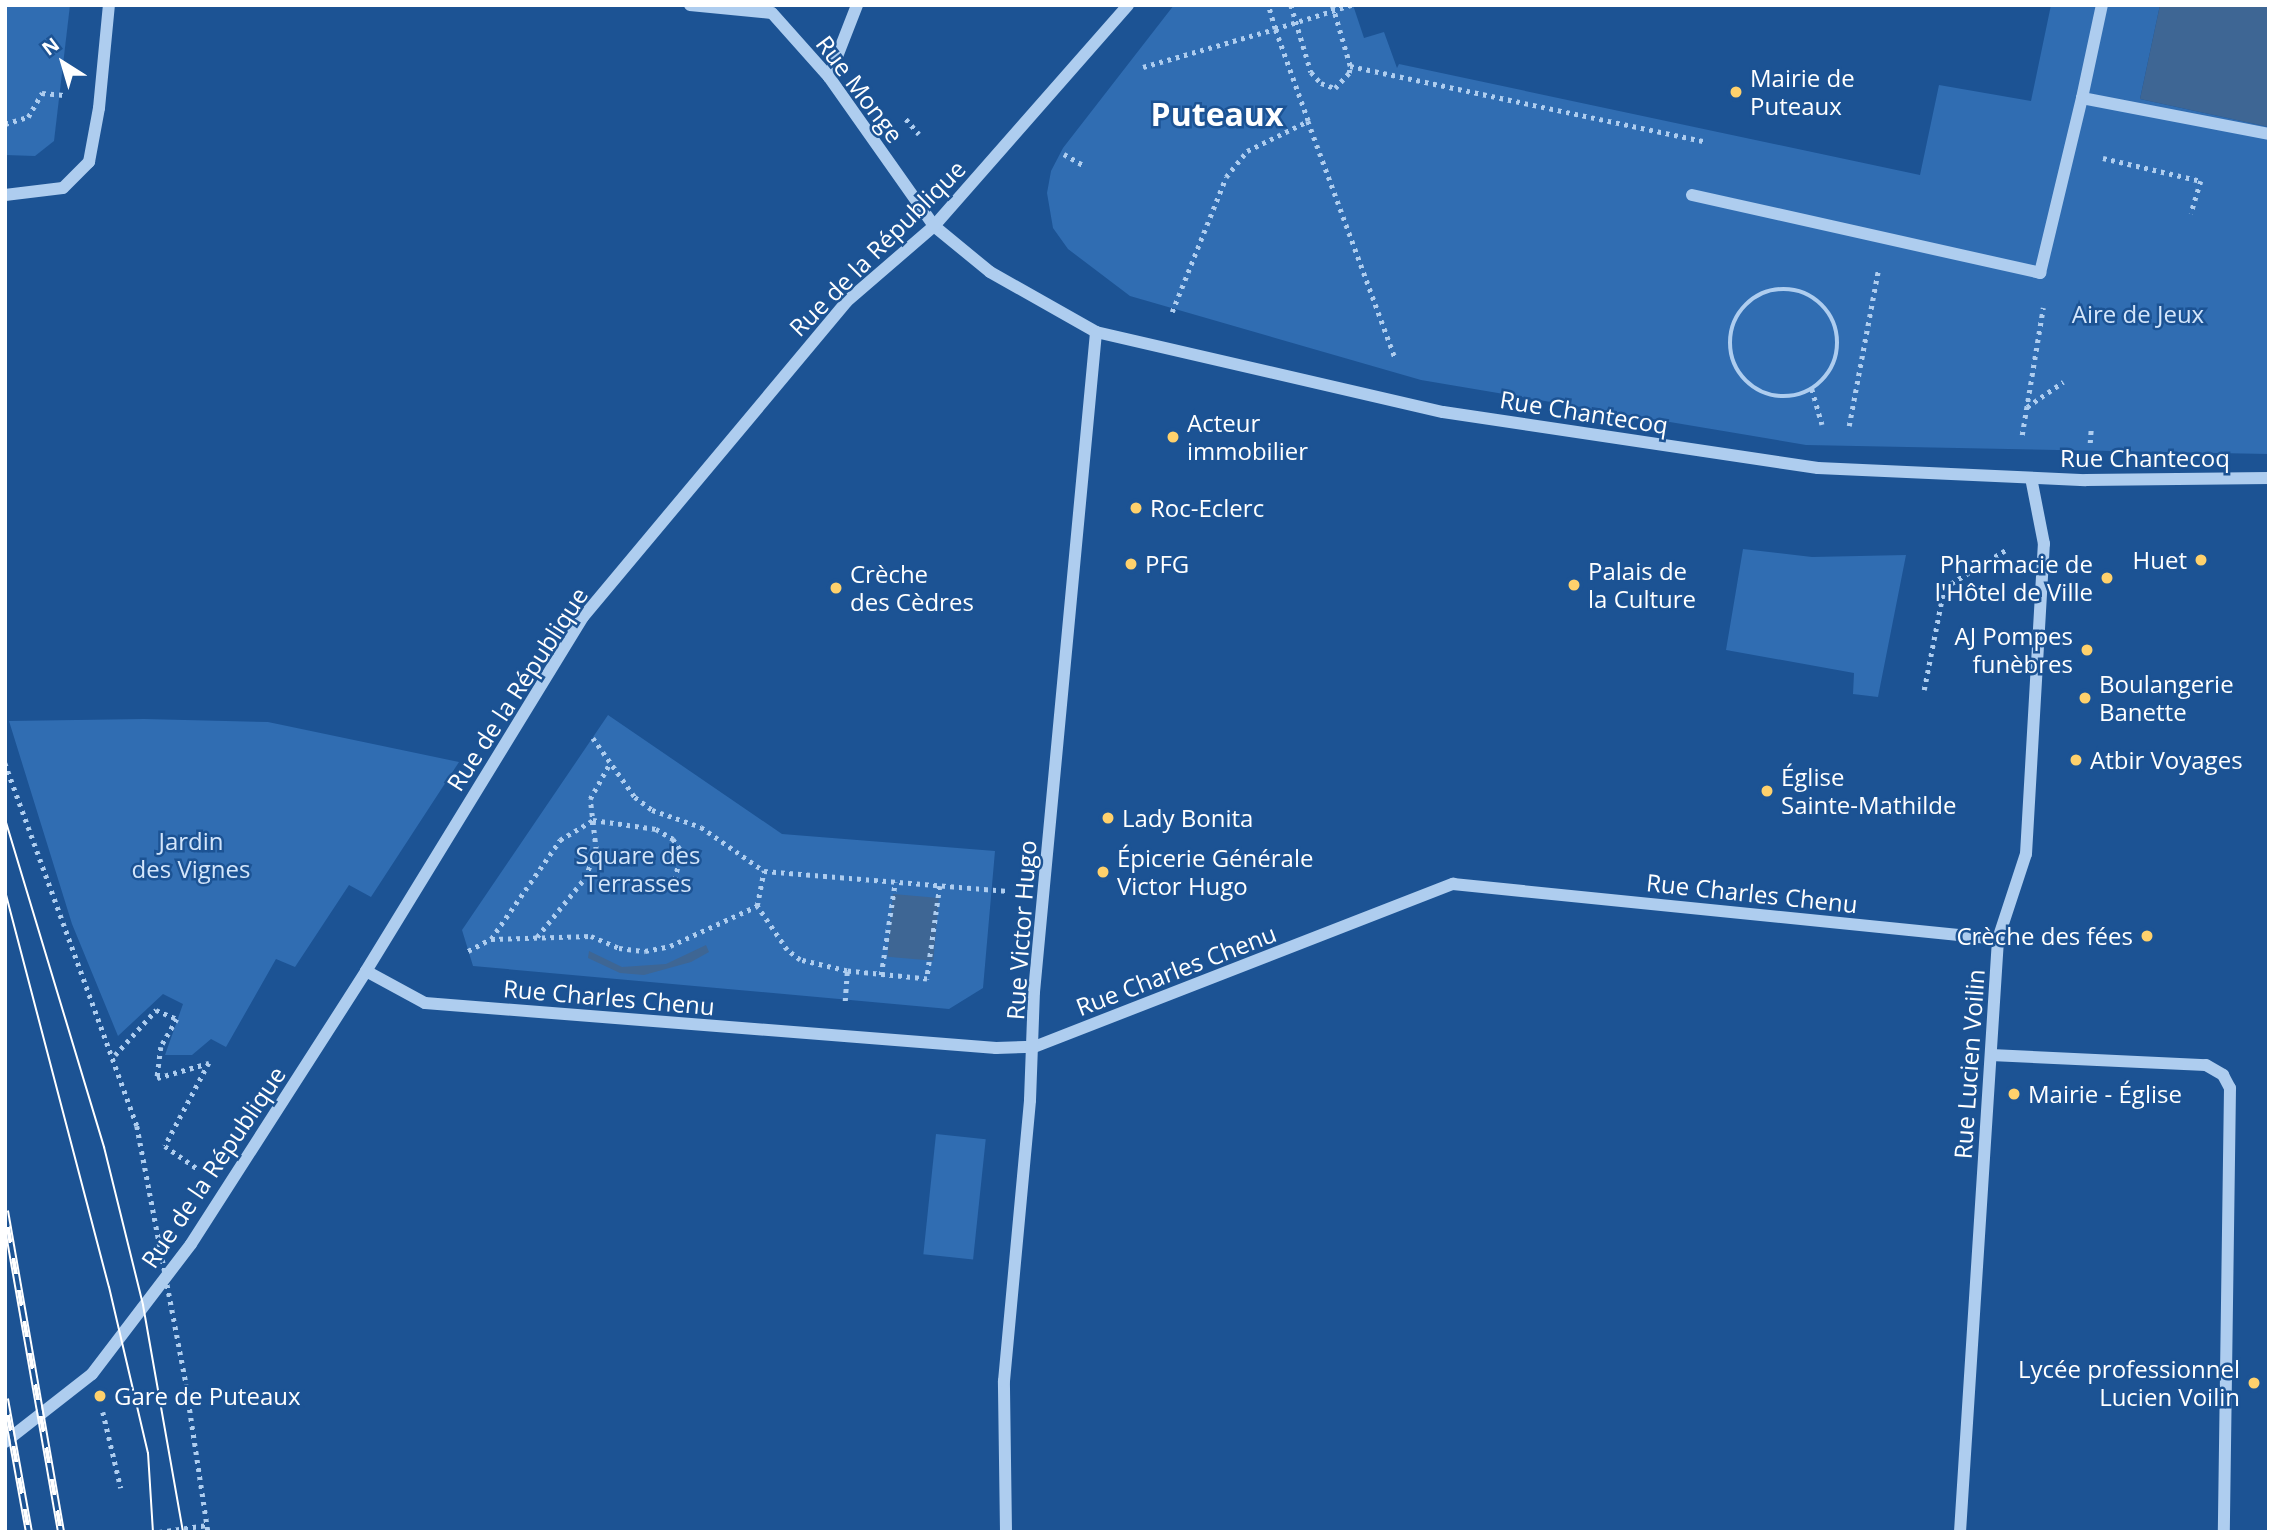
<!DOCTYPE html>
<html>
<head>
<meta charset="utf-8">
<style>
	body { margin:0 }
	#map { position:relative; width:2274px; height:1537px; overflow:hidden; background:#1c5394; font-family:"Open Sans",sans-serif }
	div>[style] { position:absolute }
	.green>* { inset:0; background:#306db2; transform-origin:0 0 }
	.water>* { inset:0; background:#3e6694; transform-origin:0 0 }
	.path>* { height:4.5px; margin-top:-2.25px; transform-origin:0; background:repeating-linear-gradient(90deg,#aecdef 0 3.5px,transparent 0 8.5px) }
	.path>.ring { margin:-2.25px; padding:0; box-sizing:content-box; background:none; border:4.5px solid #aecdef; border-radius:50% }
	.minor>* { height:12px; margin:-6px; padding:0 6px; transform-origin:6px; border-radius:6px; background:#aecdef }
	.tram>* { height:2px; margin:-1px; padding:0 1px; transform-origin:1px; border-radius:1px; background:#fff }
	.rail>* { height:8px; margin-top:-4px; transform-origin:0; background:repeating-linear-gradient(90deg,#1c5394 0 16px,#fff 0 32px); box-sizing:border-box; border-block:2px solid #fff }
	.path-bridge>* { height:4.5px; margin-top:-2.25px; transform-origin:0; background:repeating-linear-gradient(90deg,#aecdef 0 3.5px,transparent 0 8.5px) }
	.dots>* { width:19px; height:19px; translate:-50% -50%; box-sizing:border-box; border:4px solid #1c5394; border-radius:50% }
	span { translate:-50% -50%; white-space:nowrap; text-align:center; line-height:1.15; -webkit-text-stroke:5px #1c5394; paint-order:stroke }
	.poi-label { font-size:24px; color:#fff }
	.left { translate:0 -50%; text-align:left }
	.right { translate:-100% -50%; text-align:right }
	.street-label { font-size:24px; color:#fff }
	.park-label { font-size:24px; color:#d4e6fb }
	.district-label { font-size:32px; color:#fff; font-weight:700 }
	.frame { position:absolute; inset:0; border:7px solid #fff; pointer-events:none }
	.north { position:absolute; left:28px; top:28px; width:70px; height:70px; -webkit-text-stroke:5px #1c5394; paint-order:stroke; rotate:323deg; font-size:19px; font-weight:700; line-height:28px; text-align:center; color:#fff }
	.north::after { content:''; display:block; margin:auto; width:24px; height:32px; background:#fff; clip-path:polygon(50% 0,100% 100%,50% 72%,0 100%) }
</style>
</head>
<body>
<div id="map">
	<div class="green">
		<i style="clip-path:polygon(5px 5px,70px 5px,54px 141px,35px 156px,5px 155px)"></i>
		<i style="clip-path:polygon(1174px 5px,1353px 5px,1364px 38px,1384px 32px,1397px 68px,1399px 64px,1920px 175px,1939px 85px,2031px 101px,2051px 5px,2160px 5px,2140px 99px,2269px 127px,2269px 454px,1806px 445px,1421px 380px,1130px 296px,1068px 249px,1053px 228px,1047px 193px,1051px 171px,1063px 148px)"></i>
		<i style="clip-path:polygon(1743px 549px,1812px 557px,1906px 555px,1878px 697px,1853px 694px,1854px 673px,1726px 650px)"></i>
		<i style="clip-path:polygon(608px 715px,782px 834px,995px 851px,983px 988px,949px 1009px,473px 966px,462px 930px)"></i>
		<i style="clip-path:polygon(144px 719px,268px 722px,459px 762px,371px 897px,349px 885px,295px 967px,276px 959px,226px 1047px,211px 1039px,192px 1055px,165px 1055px,183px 1004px,163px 994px,118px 1036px,72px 924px,9px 721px)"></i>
		<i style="left:936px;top:1134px;width:50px;height:121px;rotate:6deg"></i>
	</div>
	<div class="water">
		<i style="clip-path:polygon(2160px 5px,2269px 5px,2269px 127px,2140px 99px)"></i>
		<i style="left:893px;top:894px;width:46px;height:63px;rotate:5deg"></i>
		<i style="clip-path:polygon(706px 945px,709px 952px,691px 962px,644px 975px,620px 973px,588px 958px,589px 951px,622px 967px,666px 964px)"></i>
	</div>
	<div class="path">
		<i style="left:1291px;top:5px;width:70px;rotate:73.4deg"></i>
		<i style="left:1311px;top:72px;width:15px;rotate:48deg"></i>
		<i style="left:1321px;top:83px;width:15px;rotate:20deg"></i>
		<i style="left:1335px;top:88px;width:21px;rotate:-47deg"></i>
		<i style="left:1349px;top:73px;width:7px;rotate:-82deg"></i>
		<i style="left:1350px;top:66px;width:64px;rotate:-106.4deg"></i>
		<i style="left:1350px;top:66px;width:362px;rotate:12deg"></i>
		<i style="left:1143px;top:67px;width:137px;rotate:-16.1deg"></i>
		<i style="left:1275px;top:29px;width:25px;rotate:-106deg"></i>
		<i style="left:906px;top:119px;width:20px;rotate:49deg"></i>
		<i style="left:1308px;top:121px;width:252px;rotate:69.8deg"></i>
		<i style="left:5px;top:124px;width:24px;rotate:-17deg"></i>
		<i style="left:28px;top:117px;width:28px;rotate:-60deg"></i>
		<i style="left:42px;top:93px;width:25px;rotate:5deg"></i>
		<i style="left:1064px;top:154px;width:22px;rotate:30deg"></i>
		<i style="left:2103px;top:158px;width:101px;rotate:13.2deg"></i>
		<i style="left:2201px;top:181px;width:34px;rotate:107deg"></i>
		<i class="ring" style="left:1730px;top:289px;width:103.5px;height:103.5px"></i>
		<i style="left:1172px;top:312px;width:145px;rotate:-68.2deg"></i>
		<i style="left:1226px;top:177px;width:33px;rotate:-51deg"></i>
		<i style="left:1247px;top:151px;width:68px;rotate:-26.2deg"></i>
		<i style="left:1308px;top:121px;width:98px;rotate:-109.7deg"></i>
		<i style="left:1275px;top:29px;width:80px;rotate:-17.5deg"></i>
		<i style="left:1812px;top:389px;width:37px;rotate:74deg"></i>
		<i style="left:2027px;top:407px;width:44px;rotate:-34.8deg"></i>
		<i style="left:1849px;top:426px;width:158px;rotate:-79.4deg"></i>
		<i style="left:2022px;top:435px;width:129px;rotate:-80.6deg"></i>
		<i style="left:2090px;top:443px;width:13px;rotate:-86deg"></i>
		<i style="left:1924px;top:690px;width:104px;rotate:-78.9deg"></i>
		<i style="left:1944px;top:588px;width:76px;rotate:-31.6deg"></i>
		<i style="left:593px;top:738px;width:72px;rotate:54.6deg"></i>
		<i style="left:635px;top:797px;width:21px;rotate:37deg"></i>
		<i style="left:652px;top:810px;width:52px;rotate:19.1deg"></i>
		<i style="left:701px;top:827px;width:77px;rotate:34.9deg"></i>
		<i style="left:5px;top:763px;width:386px;rotate:70deg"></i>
		<i style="left:940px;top:886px;width:94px;rotate:98deg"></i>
		<i style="left:927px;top:979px;width:80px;rotate:-174.3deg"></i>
		<i style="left:847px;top:971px;width:48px;rotate:-166.8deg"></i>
		<i style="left:800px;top:960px;width:16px;rotate:-142deg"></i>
		<i style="left:787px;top:950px;width:53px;rotate:-124.3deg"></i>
		<i style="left:757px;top:906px;width:36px;rotate:-79deg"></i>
		<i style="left:764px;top:871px;width:245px;rotate:4.7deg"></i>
		<i style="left:537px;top:937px;width:76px;rotate:-50.9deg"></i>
		<i style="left:585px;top:878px;width:30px;rotate:-69deg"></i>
		<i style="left:596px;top:850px;width:51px;rotate:-96.7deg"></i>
		<i style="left:590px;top:799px;width:41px;rotate:-60.9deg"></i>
		<i style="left:491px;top:939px;width:100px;rotate:-1.7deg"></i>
		<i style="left:591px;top:936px;width:30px;rotate:23deg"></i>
		<i style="left:619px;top:948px;width:26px;rotate:7deg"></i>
		<i style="left:645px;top:951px;width:25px;rotate:-11deg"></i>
		<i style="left:670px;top:946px;width:96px;rotate:-24.7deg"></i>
		<i style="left:468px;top:951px;width:26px;rotate:-28deg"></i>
		<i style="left:491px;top:939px;width:121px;rotate:-55.1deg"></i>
		<i style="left:560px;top:840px;width:39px;rotate:-31deg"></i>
		<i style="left:593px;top:820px;width:64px;rotate:8.1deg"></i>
		<i style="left:656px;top:829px;width:20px;rotate:30deg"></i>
		<i style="left:673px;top:839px;width:16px;rotate:55deg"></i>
		<i style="left:682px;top:852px;width:40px;rotate:104.4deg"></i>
		<i style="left:881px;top:975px;width:94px;rotate:-81.4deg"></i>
		<i style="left:845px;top:1001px;width:30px;rotate:-86deg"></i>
		<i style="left:115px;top:1055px;width:61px;rotate:-47.7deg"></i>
		<i style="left:156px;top:1010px;width:23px;rotate:23deg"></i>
		<i style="left:177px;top:1019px;width:32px;rotate:120deg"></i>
		<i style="left:161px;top:1047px;width:31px;rotate:97deg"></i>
		<i style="left:157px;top:1078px;width:54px;rotate:-16.1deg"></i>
		<i style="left:209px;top:1063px;width:94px;rotate:117.9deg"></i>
		<i style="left:165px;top:1146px;width:40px;rotate:34.9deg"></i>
		<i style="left:186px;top:1384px;width:150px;rotate:81.5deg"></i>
		<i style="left:103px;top:1412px;width:78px;rotate:76.7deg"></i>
		<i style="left:159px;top:1532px;width:49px;rotate:-8.3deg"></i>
	</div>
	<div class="minor">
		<i style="left:690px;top:5px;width:82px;rotate:5.6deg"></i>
		<i style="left:772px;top:13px;width:86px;rotate:48.3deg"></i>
		<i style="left:829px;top:77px;width:182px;rotate:54.8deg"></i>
		<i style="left:934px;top:226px;width:72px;rotate:39.4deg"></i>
		<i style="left:990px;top:272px;width:122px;rotate:29.5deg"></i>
		<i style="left:1096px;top:332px;width:356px;rotate:13deg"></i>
		<i style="left:1443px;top:412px;width:379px;rotate:8.5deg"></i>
		<i style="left:1818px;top:468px;width:268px;rotate:2.6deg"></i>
		<i style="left:2086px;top:480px;width:183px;rotate:-0.6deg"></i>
		<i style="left:829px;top:77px;width:77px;rotate:-68.7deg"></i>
		<i style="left:2082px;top:98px;width:95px;rotate:-77.9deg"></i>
		<i style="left:5px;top:195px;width:58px;rotate:-6.9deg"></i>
		<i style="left:63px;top:188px;width:37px;rotate:-45deg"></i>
		<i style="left:89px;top:162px;width:55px;rotate:-79.5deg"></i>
		<i style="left:99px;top:108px;width:103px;rotate:-84.5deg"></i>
		<i style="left:1692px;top:195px;width:357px;rotate:12.6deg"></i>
		<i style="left:2040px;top:273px;width:180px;rotate:-76.5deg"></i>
		<i style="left:2082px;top:98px;width:190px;rotate:10.9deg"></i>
		<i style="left:366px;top:971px;width:67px;rotate:28.5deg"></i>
		<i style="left:425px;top:1003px;width:573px;rotate:4.51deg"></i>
		<i style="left:996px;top:1048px;width:38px;rotate:-2deg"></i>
		<i style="left:1034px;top:1047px;width:450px;rotate:-21.3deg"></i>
		<i style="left:1453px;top:884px;width:548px;rotate:5.76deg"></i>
		<i style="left:1991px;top:1055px;width:215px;rotate:2.7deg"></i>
		<i style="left:2206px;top:1065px;width:20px;rotate:30deg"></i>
		<i style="left:2223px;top:1075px;width:15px;rotate:62deg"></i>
		<i style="left:2230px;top:1088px;width:444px;rotate:90.8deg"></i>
		<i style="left:5px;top:1442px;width:110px;rotate:-38deg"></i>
		<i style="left:92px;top:1374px;width:163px;rotate:-52.7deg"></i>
		<i style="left:191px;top:1244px;width:324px;rotate:-57.3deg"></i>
		<i style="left:366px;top:971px;width:415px;rotate:-58.5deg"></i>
		<i style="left:583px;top:617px;width:410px;rotate:-50.1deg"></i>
		<i style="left:846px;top:302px;width:116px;rotate:-40.8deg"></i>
		<i style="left:934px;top:226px;width:294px;rotate:-48.7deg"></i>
		<i style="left:1006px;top:1532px;width:151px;rotate:-90.8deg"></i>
		<i style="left:1004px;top:1381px;width:282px;rotate:-84.7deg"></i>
		<i style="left:1030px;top:1100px;width:108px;rotate:-87.9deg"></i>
		<i style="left:1034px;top:992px;width:663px;rotate:-84.63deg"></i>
		<i style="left:1960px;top:1532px;width:594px;rotate:-86.33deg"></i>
		<i style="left:1998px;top:939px;width:89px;rotate:-71.8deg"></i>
		<i style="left:2026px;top:854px;width:311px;rotate:-86.7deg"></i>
		<i style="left:2044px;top:544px;width:67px;rotate:-101.1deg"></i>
	</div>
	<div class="tram">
		<i style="left:5px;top:819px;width:343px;rotate:73.2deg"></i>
		<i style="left:104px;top:1147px;width:163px;rotate:76.1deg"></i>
		<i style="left:143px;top:1305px;width:230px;rotate:80deg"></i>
		<i style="left:5px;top:891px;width:409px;rotate:75.3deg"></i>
		<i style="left:109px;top:1287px;width:171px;rotate:76.8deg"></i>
		<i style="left:148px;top:1453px;width:79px;rotate:86.4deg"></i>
	</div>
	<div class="rail">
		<i style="left:5px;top:1211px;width:326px;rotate:80.1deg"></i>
		<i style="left:5px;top:1399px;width:135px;rotate:79.8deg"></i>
	</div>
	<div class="path-bridge">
		<i style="left:137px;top:1126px;width:263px;rotate:79.2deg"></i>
	</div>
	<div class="dots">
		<i style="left:1736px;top:92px;background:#ffd16c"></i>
		<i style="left:1173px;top:437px;background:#ffd16c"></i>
		<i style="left:1136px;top:508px;background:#ffd16c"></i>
		<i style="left:2201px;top:560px;background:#ffd16c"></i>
		<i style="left:1131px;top:564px;background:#ffd16c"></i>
		<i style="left:2107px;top:578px;background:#ffd16c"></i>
		<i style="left:1574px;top:585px;background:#ffd16c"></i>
		<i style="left:836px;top:588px;background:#ffd16c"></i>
		<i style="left:2087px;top:650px;background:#ffd16c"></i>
		<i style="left:2085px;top:698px;background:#ffd16c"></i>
		<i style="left:2076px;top:760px;background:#ffd16c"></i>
		<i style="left:1767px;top:791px;background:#ffd16c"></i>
		<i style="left:1108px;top:818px;background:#ffd16c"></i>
		<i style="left:1103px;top:872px;background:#ffd16c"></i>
		<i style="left:2147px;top:936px;background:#ffd16c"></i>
		<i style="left:2014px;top:1094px;background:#ffd16c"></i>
		<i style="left:2254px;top:1383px;background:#ffd16c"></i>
		<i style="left:100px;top:1396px;background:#ffd16c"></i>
	</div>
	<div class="poi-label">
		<span class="left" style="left:1750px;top:92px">Mairie de<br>Puteaux</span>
		<span class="left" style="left:1187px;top:437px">Acteur<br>immobilier</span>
		<span class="left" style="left:1150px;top:508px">Roc-Eclerc</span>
		<span class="right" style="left:2187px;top:560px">Huet</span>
		<span class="left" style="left:1145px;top:564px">PFG</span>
		<span class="right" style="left:2093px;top:578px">Pharmacie de<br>l'Hôtel de Ville</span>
		<span class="left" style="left:1588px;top:585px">Palais de<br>la Culture</span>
		<span class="left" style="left:850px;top:588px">Crèche<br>des Cèdres</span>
		<span class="right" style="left:2073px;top:650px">AJ Pompes<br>funèbres</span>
		<span class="left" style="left:2099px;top:698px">Boulangerie<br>Banette</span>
		<span class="left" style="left:2090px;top:760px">Atbir Voyages</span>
		<span class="left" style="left:1781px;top:791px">Église<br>Sainte-Mathilde</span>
		<span class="left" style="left:1122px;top:818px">Lady Bonita</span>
		<span class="left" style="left:1117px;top:872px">Épicerie Générale<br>Victor Hugo</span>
		<span class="right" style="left:2133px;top:936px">Crèche des fées</span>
		<span class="left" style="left:2028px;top:1094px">Mairie - Église</span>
		<span class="right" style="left:2240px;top:1383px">Lycée professionnel<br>Lucien Voilin</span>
		<span class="left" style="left:114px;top:1396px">Gare de Puteaux</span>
	</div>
	<div class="street-label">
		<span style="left:860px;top:89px;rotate:53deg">Rue Monge</span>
		<span style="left:877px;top:248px;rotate:-45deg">Rue de la République</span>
		<span style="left:1584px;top:412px;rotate:9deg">Rue Chantecoq</span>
		<span style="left:2145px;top:458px">Rue Chantecoq</span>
		<span style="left:517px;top:689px;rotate:-57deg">Rue de la République</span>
		<span style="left:1752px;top:893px;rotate:6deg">Rue Charles Chenu</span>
		<span style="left:1021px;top:930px;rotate:-86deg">Rue Victor Hugo</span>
		<span style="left:1176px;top:970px;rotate:-21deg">Rue Charles Chenu</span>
		<span style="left:609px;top:997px;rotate:5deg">Rue Charles Chenu</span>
		<span style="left:1969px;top:1064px;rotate:-86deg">Rue Lucien Voilin</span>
		<span style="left:213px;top:1167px;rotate:-56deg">Rue de la République</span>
	</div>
	<div class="park-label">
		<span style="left:2138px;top:314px">Aire de Jeux</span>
		<span style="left:191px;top:855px">Jardin<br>des Vignes</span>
		<span style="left:638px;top:869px">Square des<br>Terrasses</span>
	</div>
	<div class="district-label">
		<span style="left:1217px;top:114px">Puteaux</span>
	</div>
	<div class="frame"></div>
	<div class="north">N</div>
</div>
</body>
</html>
